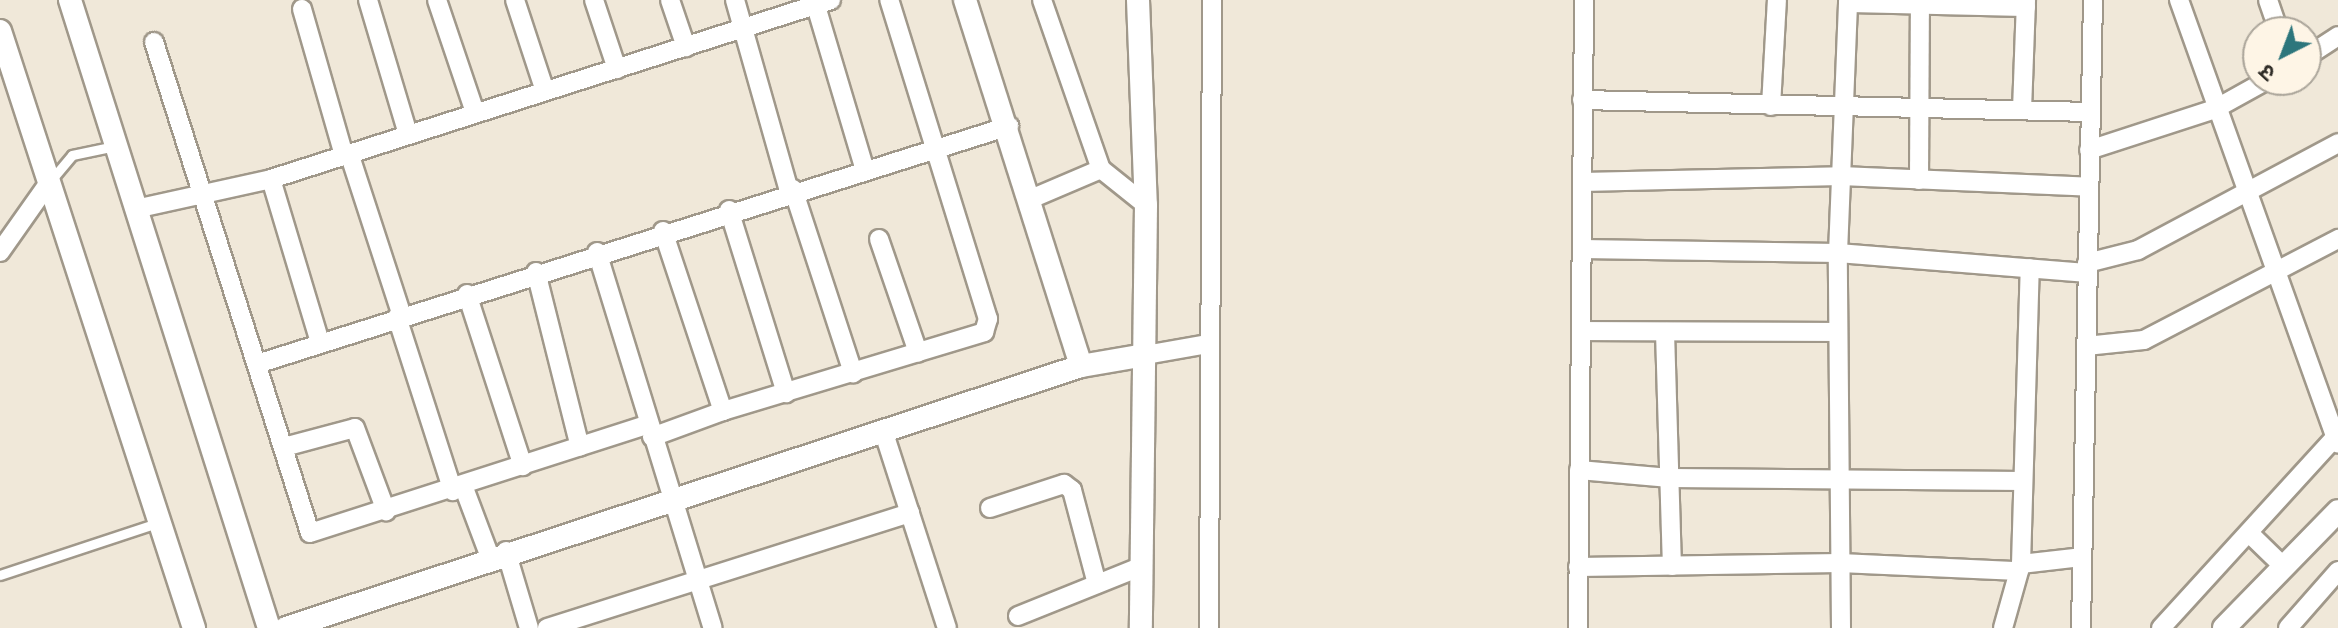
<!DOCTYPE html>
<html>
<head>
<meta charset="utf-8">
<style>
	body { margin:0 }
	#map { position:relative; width:2338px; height:628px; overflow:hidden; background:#f0e8d9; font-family:"DM Sans","Noto Sans Devanagari",sans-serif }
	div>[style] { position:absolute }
	.roads { filter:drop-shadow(2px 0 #a0988a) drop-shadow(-2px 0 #a0988a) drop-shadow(0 2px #a0988a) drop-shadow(0 -2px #a0988a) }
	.service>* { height:9px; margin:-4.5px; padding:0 4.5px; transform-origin:4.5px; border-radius:4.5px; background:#fff }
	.minor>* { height:18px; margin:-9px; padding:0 9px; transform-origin:9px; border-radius:9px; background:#fff }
	.tertiary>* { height:22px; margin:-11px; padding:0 11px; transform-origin:11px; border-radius:11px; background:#fff }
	span { translate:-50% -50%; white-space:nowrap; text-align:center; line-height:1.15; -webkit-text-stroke:7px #fef5e6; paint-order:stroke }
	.north { position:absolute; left:2242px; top:16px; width:80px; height:80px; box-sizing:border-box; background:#fef5e6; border:2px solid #aba59a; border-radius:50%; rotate:222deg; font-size:22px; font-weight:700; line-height:32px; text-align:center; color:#2f2c27 }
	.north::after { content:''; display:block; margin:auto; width:28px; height:36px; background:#2d767c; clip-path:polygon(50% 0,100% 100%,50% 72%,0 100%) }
</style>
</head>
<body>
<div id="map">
	<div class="roads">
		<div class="service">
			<i style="left:52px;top:179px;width:31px;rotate:-50deg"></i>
			<i style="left:72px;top:155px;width:44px;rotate:-11.8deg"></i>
			<i style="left:0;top:575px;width:169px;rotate:-18.3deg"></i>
		</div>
		<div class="minor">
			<i style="left:368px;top:0;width:140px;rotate:73.4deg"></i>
			<i style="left:437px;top:0;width:118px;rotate:71.3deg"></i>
			<i style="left:515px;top:0;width:96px;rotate:71.8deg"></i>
			<i style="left:594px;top:0;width:73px;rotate:71.6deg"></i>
			<i style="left:670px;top:0;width:50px;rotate:71.2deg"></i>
			<i style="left:735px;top:0;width:198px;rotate:74.2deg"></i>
			<i style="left:1042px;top:0;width:179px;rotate:70.8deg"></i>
			<i style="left:1101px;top:169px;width:58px;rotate:38.7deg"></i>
			<i style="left:2179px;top:0;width:471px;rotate:70.3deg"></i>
			<i style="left:2268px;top:0;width:34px;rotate:71deg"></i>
			<i style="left:1848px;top:3px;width:178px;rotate:1.3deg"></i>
			<i style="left:816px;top:6px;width:168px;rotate:73.4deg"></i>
			<i style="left:302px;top:9px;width:152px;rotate:74deg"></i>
			<i style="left:154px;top:42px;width:515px;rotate:72.37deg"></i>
			<i style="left:310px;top:533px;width:356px;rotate:-17.8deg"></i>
			<i style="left:2306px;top:57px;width:38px;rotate:-33deg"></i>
			<i style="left:1582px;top:100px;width:508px;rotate:1.35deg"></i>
			<i style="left:1771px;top:106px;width:106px;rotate:-86.8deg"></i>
			<i style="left:2022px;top:110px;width:110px;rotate:-87.9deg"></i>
			<i style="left:2089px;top:150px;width:133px;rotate:-18deg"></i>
			<i style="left:2215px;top:109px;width:60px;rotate:-29.1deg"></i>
			<i style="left:350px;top:156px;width:168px;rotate:72deg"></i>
			<i style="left:271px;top:179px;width:170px;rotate:73.3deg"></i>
			<i style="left:1919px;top:180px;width:175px;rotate:-89.7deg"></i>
			<i style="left:1582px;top:182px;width:259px;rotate:-1.3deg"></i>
			<i style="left:1841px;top:176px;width:248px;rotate:2.5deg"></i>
			<i style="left:793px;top:189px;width:194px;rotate:71.9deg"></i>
			<i style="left:1033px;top:198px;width:74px;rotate:-23.1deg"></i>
			<i style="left:135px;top:209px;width:139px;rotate:-12.4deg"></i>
			<i style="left:271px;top:179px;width:588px;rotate:-17.73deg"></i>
			<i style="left:729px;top:210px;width:192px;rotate:72.7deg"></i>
			<i style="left:663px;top:231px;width:190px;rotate:71.6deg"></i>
			<i style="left:723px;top:411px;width:273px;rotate:-16.8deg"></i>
			<i style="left:984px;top:332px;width:14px;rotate:-73deg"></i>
			<i style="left:988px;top:319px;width:334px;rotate:-107.2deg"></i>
			<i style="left:879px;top:239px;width:120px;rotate:71deg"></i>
			<i style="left:1582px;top:249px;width:256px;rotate:0.9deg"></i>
			<i style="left:1838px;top:253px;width:250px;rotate:4.6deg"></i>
			<i style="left:0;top:252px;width:87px;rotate:-54.8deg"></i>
			<i style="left:597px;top:252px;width:393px;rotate:72.9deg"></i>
			<i style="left:2087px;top:263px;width:53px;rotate:-14.3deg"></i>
			<i style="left:2138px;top:250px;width:227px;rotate:-28.1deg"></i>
			<i style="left:536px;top:272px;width:180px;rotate:75.9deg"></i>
			<i style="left:467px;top:294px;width:181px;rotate:72deg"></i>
			<i style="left:397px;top:317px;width:183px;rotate:72.2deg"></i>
			<i style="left:1581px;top:331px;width:257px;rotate:0.2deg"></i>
			<i style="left:1665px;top:332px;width:234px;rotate:88.3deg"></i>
			<i style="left:2086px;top:346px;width:58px;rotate:-5.9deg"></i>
			<i style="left:2144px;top:340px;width:219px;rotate:-27.5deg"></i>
			<i style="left:1145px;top:355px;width:64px;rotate:-9.9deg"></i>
			<i style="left:257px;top:364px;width:789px;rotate:-17.56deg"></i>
			<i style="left:883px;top:430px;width:208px;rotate:72.1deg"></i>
			<i style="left:652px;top:437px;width:76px;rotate:-20.1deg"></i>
			<i style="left:284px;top:447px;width:73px;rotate:-15deg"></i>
			<i style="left:355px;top:428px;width:89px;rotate:69.5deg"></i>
			<i style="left:1579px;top:470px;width:91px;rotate:5deg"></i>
			<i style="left:1670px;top:478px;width:353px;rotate:0.5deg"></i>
			<i style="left:464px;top:488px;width:74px;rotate:69.4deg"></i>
			<i style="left:990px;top:508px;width:78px;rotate:-18deg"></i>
			<i style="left:1064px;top:484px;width:10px;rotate:37deg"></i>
			<i style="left:1072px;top:490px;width:97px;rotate:75.1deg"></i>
			<i style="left:2249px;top:533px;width:49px;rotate:44.2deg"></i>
			<i style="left:506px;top:551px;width:80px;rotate:73.4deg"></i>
			<i style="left:2021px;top:564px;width:61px;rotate:-6.5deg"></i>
			<i style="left:1578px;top:567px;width:262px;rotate:-0.9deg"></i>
			<i style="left:1840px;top:563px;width:179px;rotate:2.6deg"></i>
			<i style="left:1018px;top:616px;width:131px;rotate:-21.9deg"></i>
			<i style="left:547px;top:628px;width:381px;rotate:-17.6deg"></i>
			<i style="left:1209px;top:628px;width:628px;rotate:-89.73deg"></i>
			<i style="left:1578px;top:628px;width:628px;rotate:-89.45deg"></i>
			<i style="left:1841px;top:628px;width:375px;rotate:-90.5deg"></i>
			<i style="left:1838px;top:253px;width:253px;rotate:-87.7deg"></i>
			<i style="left:2003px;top:628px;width:66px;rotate:-74.3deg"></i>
			<i style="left:2021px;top:564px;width:296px;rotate:-88.3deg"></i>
			<i style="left:2081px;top:628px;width:628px;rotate:-88.91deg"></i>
			<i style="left:2161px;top:628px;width:263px;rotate:-47.6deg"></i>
			<i style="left:2288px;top:628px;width:76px;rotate:-48.7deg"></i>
		</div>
		<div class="tertiary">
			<i style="left:70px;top:0;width:659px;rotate:72.42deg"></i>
			<i style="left:965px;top:0;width:384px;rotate:72.4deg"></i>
			<i style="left:1138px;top:0;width:205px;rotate:87.8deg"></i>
			<i style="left:1146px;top:205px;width:423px;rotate:90.7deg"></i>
			<i style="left:0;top:31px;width:628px;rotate:72deg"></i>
			<i style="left:286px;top:628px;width:837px;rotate:-18.24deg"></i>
			<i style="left:1081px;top:366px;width:65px;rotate:-9.8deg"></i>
			<i style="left:2224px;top:628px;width:163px;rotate:-45.7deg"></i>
		</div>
	</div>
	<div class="north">उ</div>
</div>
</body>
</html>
